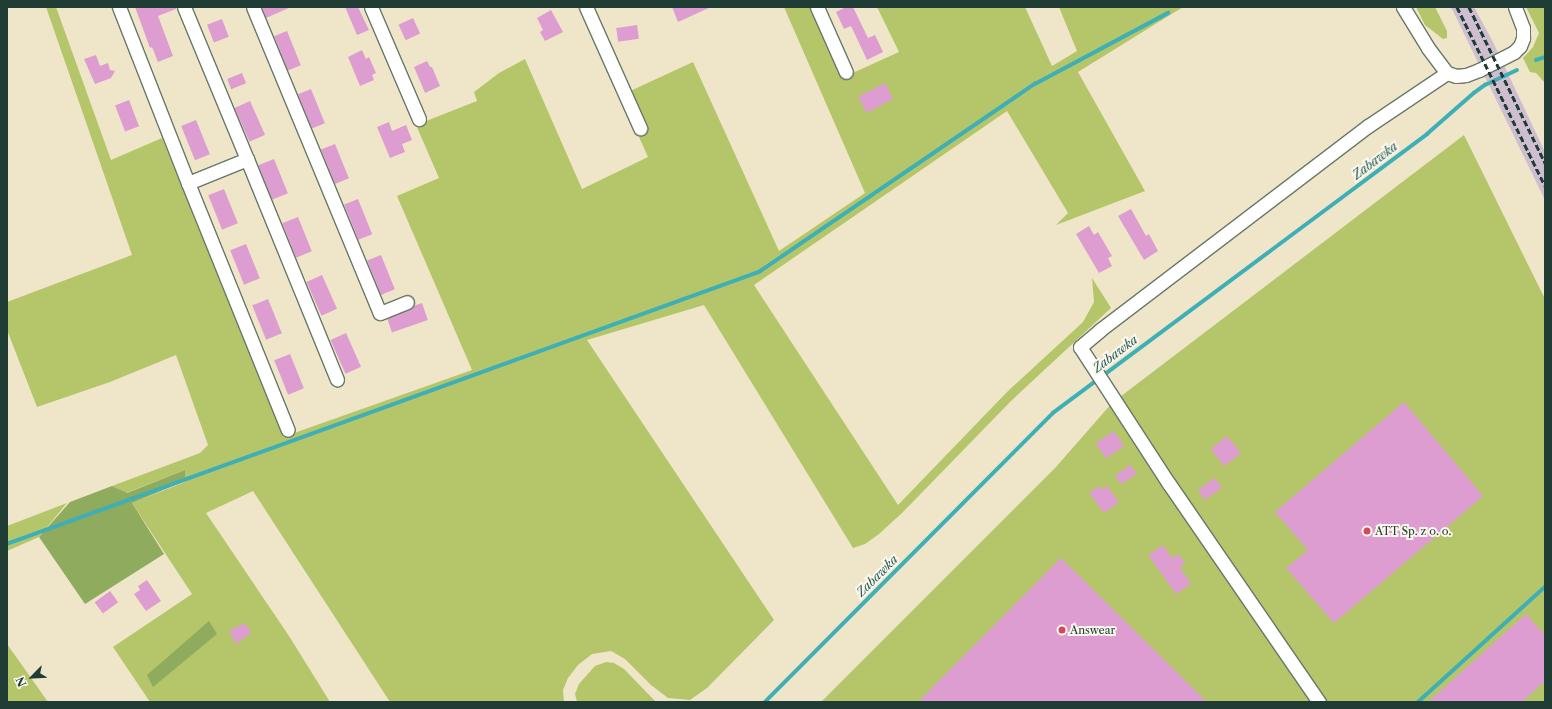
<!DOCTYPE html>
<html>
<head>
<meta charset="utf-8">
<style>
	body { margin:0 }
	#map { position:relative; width:1552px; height:709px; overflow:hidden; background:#efe6c9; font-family:"Libre Caslon Text",serif }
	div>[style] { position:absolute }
	.industrial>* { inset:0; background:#cfbdd0 }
	.green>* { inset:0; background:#b4c669 }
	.forest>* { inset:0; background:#8fab5d }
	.stream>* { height:3.5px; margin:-1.75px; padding:0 1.75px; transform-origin:1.75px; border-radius:1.75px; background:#3eafb6 }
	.building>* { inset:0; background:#de9dd0; transform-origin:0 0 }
	.roads { filter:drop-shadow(1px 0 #687868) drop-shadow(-1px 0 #687868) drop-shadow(0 1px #687868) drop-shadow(0 -1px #687868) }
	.street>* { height:13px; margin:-6.5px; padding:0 6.5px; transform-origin:6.5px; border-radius:6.5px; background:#fff }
	.rail>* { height:3px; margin-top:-1.5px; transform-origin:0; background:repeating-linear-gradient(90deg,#1f3d34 0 6px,transparent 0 9px) }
	.dots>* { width:11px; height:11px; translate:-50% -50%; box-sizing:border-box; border:2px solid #fbf7ec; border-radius:50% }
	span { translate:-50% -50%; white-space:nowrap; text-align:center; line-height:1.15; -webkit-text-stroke:4px #fbf7ec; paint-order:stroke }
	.poi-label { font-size:11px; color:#1f3d34 }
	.left { translate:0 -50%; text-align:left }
	.water-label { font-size:12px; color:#285f5b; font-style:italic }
	.frame { position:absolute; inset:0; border:8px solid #1f3d34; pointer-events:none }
	.north { position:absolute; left:12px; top:657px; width:40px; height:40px; -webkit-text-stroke:3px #fbf7ec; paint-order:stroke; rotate:246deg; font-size:11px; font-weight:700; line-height:16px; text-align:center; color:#1f3d34 }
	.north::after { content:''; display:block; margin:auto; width:14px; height:18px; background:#1f3d34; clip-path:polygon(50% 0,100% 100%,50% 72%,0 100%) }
</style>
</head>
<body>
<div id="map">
	<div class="industrial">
		<i style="clip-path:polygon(1451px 7px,1474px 7px,1492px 40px,1545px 152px,1545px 200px)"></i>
	</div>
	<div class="green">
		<i style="clip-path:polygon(46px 7px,56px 7px,111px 160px,162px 138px,283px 437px,472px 370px,397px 196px,439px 178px,416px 125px,477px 101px,474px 92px,499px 73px,525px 59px,582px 189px,648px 157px,639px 137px,646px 134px,628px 92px,693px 62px,779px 251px,865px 193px,784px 7px,814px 7px,846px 76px,899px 52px,877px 7px,1025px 7px,1052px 66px,1077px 51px,1059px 7px,1183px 7px,1078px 72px,1145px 191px,1056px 225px,1068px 213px,1007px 111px,754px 285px,898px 505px,1007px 392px,1083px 322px,1094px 302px,1092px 278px,1111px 308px,1011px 401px,903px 512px,879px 534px,865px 544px,853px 548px,704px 305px,587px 340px,774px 620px,707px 688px,690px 700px,668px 698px,651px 685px,625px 659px,611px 651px,592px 654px,578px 665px,568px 678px,563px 690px,564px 702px,390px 702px,253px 491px,206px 513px,289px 636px,330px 702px,150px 702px,113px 647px,192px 594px,132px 503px,185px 482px,185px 470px,126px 493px,112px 486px,200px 453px,208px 445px,176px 355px,110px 382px,37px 407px,7px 330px,7px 302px,132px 255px)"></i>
		<i style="clip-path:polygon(1416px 7px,1435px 7px,1447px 31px,1447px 38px,1443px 39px,1425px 25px)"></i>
		<i style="clip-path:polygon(1526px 7px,1545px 7px,1545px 83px,1536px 73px,1530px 72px,1523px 58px,1533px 47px,1539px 33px)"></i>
		<i style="clip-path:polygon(1464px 135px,1545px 299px,1545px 702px,821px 702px,1056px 467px,1112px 403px)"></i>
		<i style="clip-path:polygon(67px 503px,39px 537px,7px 551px,7px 526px)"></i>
		<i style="clip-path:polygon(7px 644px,48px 702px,7px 702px)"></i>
		<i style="clip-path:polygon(606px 662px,614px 663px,624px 669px,656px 702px,577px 702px,575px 694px,579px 684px,595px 666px)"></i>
	</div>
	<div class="forest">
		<i style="clip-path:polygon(185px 470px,185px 481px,132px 503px,164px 554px,85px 604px,39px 537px,70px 502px,112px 486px,127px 493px)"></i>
		<i style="clip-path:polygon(209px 621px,217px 634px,153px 687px,147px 675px)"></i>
	</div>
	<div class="stream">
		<i style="left:1536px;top:60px;width:9px;rotate:-18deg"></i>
		<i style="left:7px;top:544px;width:800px;rotate:-19.89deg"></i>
		<i style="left:759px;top:272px;width:334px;rotate:-34.3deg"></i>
		<i style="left:1035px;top:84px;width:151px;rotate:-28.1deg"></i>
		<i style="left:765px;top:702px;width:408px;rotate:-45.1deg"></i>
		<i style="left:1053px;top:413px;width:467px;rotate:-36.7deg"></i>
		<i style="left:1427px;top:134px;width:62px;rotate:-41.1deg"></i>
		<i style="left:1474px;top:93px;width:14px;rotate:-36deg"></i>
		<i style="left:1485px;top:85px;width:35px;rotate:-25deg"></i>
		<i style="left:1418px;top:702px;width:171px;rotate:-42.2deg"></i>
	</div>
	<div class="building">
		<i style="clip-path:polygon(135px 7px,176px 7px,176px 9px,158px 16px,173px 56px,158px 62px,152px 47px,150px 48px)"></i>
		<i style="clip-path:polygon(262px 7px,291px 7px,266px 18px)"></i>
		<i style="clip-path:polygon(345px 7px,358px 7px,369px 30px,357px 35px)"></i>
		<i style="clip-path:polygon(672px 7px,711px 7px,678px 22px)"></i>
		<i style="clip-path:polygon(846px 7px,853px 7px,868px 38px,875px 35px,883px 52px,867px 60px,851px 26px,844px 29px,836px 12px)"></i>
		<i style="clip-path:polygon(551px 10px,563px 32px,545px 41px,540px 32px,543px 30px,537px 18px)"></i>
		<i style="left:413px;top:18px;width:17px;height:16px;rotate:65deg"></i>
		<i style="left:222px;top:19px;width:19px;height:16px;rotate:69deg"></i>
		<i style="left:637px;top:25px;width:14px;height:21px;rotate:82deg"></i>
		<i style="left:287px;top:31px;width:37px;height:14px;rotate:68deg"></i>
		<i style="clip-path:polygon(362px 50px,366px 59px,369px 57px,376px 73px,372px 75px,374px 80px,360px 86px,348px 57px)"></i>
		<i style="clip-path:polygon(96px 55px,100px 66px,108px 63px,110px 70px,115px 71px,111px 78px,95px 84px,84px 59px)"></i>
		<i style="clip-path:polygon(427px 61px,430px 67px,432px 67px,440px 86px,425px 93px,414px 67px)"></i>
		<i style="left:242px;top:73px;width:11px;height:16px;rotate:68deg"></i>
		<i style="left:885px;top:83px;width:18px;height:30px;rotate:63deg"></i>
		<i style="left:311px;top:89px;width:37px;height:14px;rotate:68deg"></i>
		<i style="left:129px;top:100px;width:28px;height:15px;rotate:69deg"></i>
		<i style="left:250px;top:101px;width:37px;height:17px;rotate:66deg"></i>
		<i style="left:196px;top:120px;width:37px;height:16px;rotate:68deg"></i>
		<i style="clip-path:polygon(389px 122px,392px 131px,406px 125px,412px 140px,402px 144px,405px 152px,390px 158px,377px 127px)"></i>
		<i style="left:335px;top:144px;width:37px;height:15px;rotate:68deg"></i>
		<i style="left:274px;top:159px;width:37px;height:17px;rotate:68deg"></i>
		<i style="left:224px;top:189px;width:37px;height:17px;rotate:68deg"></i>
		<i style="left:358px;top:199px;width:38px;height:15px;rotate:68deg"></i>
		<i style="clip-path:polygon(1131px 209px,1146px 236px,1149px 234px,1158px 251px,1144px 260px,1118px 216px)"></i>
		<i style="left:298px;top:217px;width:37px;height:17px;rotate:68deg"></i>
		<i style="clip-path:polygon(1089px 226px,1094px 235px,1098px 232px,1112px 256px,1108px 258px,1112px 266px,1099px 273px,1076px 234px)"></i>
		<i style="left:246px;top:244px;width:37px;height:17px;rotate:68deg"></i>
		<i style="left:381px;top:255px;width:37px;height:15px;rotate:68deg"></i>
		<i style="left:322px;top:275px;width:37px;height:17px;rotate:66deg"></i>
		<i style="left:268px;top:299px;width:37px;height:17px;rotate:68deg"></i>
		<i style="left:422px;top:303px;width:18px;height:38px;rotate:71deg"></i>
		<i style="left:346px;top:333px;width:37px;height:17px;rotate:66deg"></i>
		<i style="left:290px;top:354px;width:37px;height:17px;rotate:68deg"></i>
		<i style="clip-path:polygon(1404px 402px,1483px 496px,1334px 623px,1286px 568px,1308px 550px,1275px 512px)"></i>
		<i style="left:1114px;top:431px;width:18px;height:22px;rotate:56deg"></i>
		<i style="left:1227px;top:436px;width:22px;height:21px;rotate:51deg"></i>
		<i style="clip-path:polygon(1130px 465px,1137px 474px,1121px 484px,1115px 476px)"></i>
		<i style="left:1215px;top:478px;width:12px;height:21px;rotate:55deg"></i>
		<i style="clip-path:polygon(1099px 486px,1102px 490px,1107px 486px,1119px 502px,1104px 513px,1089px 493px)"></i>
		<i style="clip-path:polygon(1163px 545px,1172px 558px,1178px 554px,1185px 563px,1180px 567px,1191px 584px,1176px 594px,1148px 555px)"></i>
		<i style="clip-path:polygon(1061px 558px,1207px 702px,918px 702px)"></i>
		<i style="clip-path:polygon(147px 580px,161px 601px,146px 611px,134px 594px,140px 590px,138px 586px)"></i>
		<i style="left:110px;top:591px;width:14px;height:19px;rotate:54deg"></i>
		<i style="clip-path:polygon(1526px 614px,1545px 635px,1545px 681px,1522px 702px,1428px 702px)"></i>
		<i style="clip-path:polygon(245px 623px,251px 633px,236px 644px,229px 631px)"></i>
	</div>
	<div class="roads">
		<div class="street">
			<i style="left:119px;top:7px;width:189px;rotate:68.6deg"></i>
			<i style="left:188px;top:183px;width:266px;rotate:68deg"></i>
			<i style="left:184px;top:7px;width:165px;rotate:67.5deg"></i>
			<i style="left:253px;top:7px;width:331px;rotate:67.5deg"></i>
			<i style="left:380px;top:313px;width:29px;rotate:-22deg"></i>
			<i style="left:371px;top:7px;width:122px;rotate:66.8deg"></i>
			<i style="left:586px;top:7px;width:133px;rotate:65.9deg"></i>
			<i style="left:817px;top:7px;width:71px;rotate:66deg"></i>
			<i style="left:1403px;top:7px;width:48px;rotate:58.6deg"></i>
			<i style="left:1428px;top:48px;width:31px;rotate:53deg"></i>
			<i style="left:1447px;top:73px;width:9px;rotate:18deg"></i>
			<i style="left:1456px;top:76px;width:10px;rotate:-6deg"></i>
			<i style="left:1466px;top:75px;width:14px;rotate:-21deg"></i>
			<i style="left:1479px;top:70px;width:39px;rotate:-27deg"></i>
			<i style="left:1514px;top:52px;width:8px;rotate:-45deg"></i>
			<i style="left:1520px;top:46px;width:9px;rotate:-69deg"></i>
			<i style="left:1523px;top:38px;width:10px;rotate:-90deg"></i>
			<i style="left:1523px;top:28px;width:22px;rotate:-111deg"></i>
			<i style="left:188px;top:183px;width:64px;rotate:-22.1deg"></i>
			<i style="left:247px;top:159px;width:238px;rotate:67.8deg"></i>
			<i style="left:1319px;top:702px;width:265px;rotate:-124.5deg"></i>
			<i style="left:1169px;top:484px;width:163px;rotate:-123deg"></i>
			<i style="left:1080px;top:347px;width:26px;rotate:-40deg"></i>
			<i style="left:1100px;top:330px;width:337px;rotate:-37.3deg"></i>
			<i style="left:1368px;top:126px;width:95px;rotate:-33.9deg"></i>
		</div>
	</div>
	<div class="rail">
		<i style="left:1457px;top:7px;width:199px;rotate:63.8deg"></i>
		<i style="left:1469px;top:7px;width:174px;rotate:64deg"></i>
	</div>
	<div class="dots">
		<i style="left:1367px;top:531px;background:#d1495b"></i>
		<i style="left:1062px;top:630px;background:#d1495b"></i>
	</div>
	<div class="poi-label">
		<span class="left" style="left:1375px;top:531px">ATT Sp. z o. o.</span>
		<span class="left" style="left:1070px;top:630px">Answear</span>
	</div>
	<div class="water-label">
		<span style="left:1375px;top:161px;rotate:-37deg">Zabawka</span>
		<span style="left:1115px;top:354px;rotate:-37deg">Zabawka</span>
		<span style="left:877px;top:576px;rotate:-45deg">Zabawka</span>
	</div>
	<div class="frame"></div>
	<div class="north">N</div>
</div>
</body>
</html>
